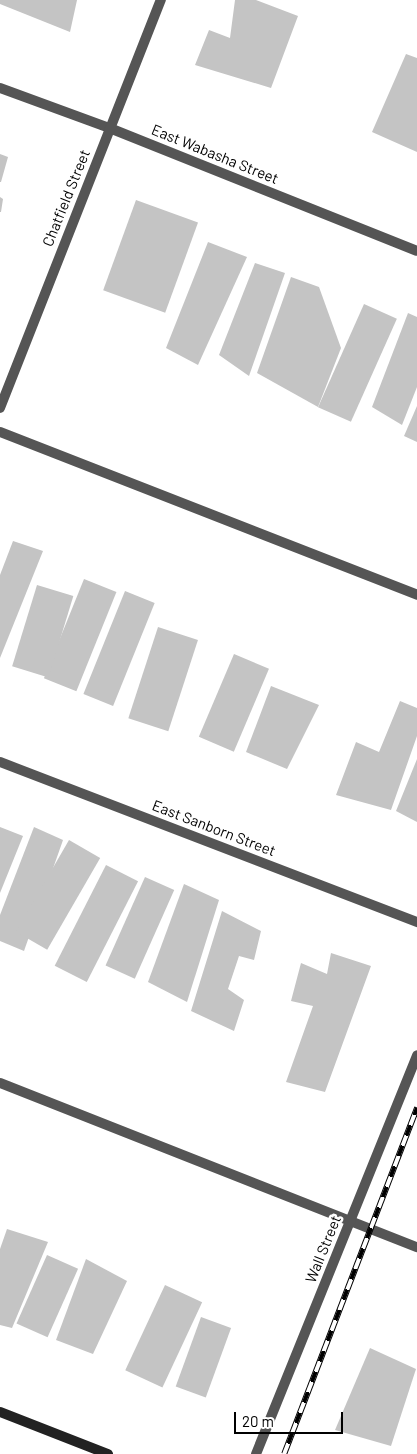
<!DOCTYPE html>
<html>
<head>
<meta charset="utf-8">
<style>
	body { margin:0 }
	#map { position:relative; width:417px; height:1454px; overflow:hidden; background:#fff; font-family:Barlow,sans-serif }
	div>[style] { position:absolute }
	.building>* { inset:0; background:#c4c4c4; transform-origin:0 0 }
	.lane>* { height:10px; margin:-5px; padding:0 5px; transform-origin:5px; border-radius:5px; background:#555 }
	.street>* { height:10px; margin:-5px; padding:0 5px; transform-origin:5px; border-radius:5px; background:#555 }
	.secondary>* { height:10px; margin:-5px; padding:0 5px; transform-origin:5px; border-radius:5px; background:#222 }
	.rail>* { height:5.5px; margin-top:-2.75px; transform-origin:0; background:repeating-linear-gradient(90deg,#fff 0 11px,#000 0 22px); box-sizing:border-box; border-block:1px solid #000 }
	span { translate:-50% -50%; white-space:nowrap; text-align:center; line-height:1.15; -webkit-text-stroke:5px #fff; paint-order:stroke }
	.street-label { font-size:15px; color:#000 }
	.scale { position:absolute; left:234px; top:1412px; width:109px; height:22px; box-sizing:border-box; border:2px solid #000; border-top:0; padding-left:6px; font-size:15px; line-height:18px; white-space:nowrap; color:#000; -webkit-text-stroke:4px #fff; paint-order:stroke }
</style>
</head>
<body>
<div id="map">
	<div class="building">
		<i style="clip-path:polygon(0 0,77px 0,70px 32px,0 4px)"></i>
		<i style="clip-path:polygon(235px 0,256px 0,298px 16px,271px 88px,195px 65px,209px 30px,230px 38px)"></i>
		<i style="clip-path:polygon(406px 54px,417px 58px,417px 152px,372px 132px)"></i>
		<i style="clip-path:polygon(0 154px,8px 157px,1px 182px,0 182px)"></i>
		<i style="clip-path:polygon(0 197px,3px 199px,1px 212px,0 212px)"></i>
		<i style="left:136px;top:200px;width:66px;height:96px;rotate:20deg"></i>
		<i style="clip-path:polygon(208px 242px,247px 257px,198px 365px,166px 348px)"></i>
		<i style="clip-path:polygon(255px 263px,285px 273px,249px 376px,219px 355px)"></i>
		<i style="clip-path:polygon(291px 277px,319px 287px,341px 348px,318px 407px,257px 373px)"></i>
		<i style="left:364px;top:304px;width:36px;height:113px;rotate:24deg"></i>
		<i style="clip-path:polygon(408px 313px,417px 317px,417px 387px,402px 425px,372px 407px)"></i>
		<i style="clip-path:polygon(417px 406px,417px 442px,404px 436px)"></i>
		<i style="clip-path:polygon(13px 541px,43px 551px,0 658px,0 575px)"></i>
		<i style="left:84px;top:579px;width:35px;height:107px;rotate:22deg"></i>
		<i style="left:37px;top:585px;width:38px;height:85px;rotate:17deg"></i>
		<i style="left:125px;top:591px;width:32px;height:111px;rotate:22deg"></i>
		<i style="left:158px;top:627px;width:42px;height:96px;rotate:18deg"></i>
		<i style="left:234px;top:654px;width:38px;height:90px;rotate:23deg"></i>
		<i style="clip-path:polygon(271px 686px,319px 705px,287px 769px,246px 752px)"></i>
		<i style="clip-path:polygon(400px 701px,417px 708px,417px 736px,391px 810px,336px 795px,356px 742px,379px 752px)"></i>
		<i style="clip-path:polygon(417px 759px,417px 822px,396px 811px)"></i>
		<i style="clip-path:polygon(0 827px,23px 836px,0 893px)"></i>
		<i style="clip-path:polygon(34px 827px,63px 840px,24px 951px,0 941px,0 915px)"></i>
		<i style="left:69px;top:840px;width:36px;height:106px;rotate:30deg"></i>
		<i style="left:106px;top:865px;width:36px;height:113px;rotate:27deg"></i>
		<i style="left:145px;top:877px;width:32px;height:97px;rotate:24deg"></i>
		<i style="clip-path:polygon(184px 884px,219px 900px,187px 1002px,148px 982px)"></i>
		<i style="clip-path:polygon(222px 911px,261px 931px,254px 960px,239px 956px,228px 989px,244px 1000px,234px 1031px,191px 1011px)"></i>
		<i style="clip-path:polygon(331px 953px,371px 966px,325px 1092px,286px 1082px,313px 1006px,291px 1001px,301px 963px,327px 974px)"></i>
		<i style="clip-path:polygon(7px 1229px,48px 1242px,12px 1328px,0 1325px,0 1249px)"></i>
		<i style="left:47px;top:1255px;width:34px;height:75px;rotate:24deg"></i>
		<i style="clip-path:polygon(86px 1259px,127px 1281px,93px 1354px,56px 1340px)"></i>
		<i style="left:165px;top:1285px;width:41px;height:94px;rotate:25deg"></i>
		<i style="left:201px;top:1317px;width:32px;height:74px;rotate:20deg"></i>
		<i style="clip-path:polygon(370px 1348px,416px 1369px,391px 1446px,335px 1430px)"></i>
	</div>
	<div class="lane">
		<i style="left:0;top:432px;width:448px;rotate:21.3deg"></i>
		<i style="left:0;top:1083px;width:448px;rotate:21.5deg"></i>
	</div>
	<div class="street">
		<i style="left:0;top:88px;width:119px;rotate:20.1deg"></i>
		<i style="left:112px;top:129px;width:328px;rotate:21.8deg"></i>
		<i style="left:0;top:408px;width:439px;rotate:-68.5deg"></i>
		<i style="left:0;top:762px;width:447px;rotate:21deg"></i>
		<i style="left:256px;top:1454px;width:430px;rotate:-68deg"></i>
	</div>
	<div class="secondary">
		<i style="left:0;top:1412px;width:116px;rotate:21.3deg"></i>
	</div>
	<div class="rail">
		<i style="left:284px;top:1454px;width:371px;rotate:-69deg"></i>
	</div>
	<div class="street-label">
		<span style="left:215px;top:154px;rotate:22deg">East Wabasha Street</span>
		<span style="left:66px;top:198px;rotate:-68deg">Chatfield Street</span>
		<span style="left:214px;top:828px;rotate:21deg">East Sanborn Street</span>
		<span style="left:323px;top:1249px;rotate:-68deg">Wall Street</span>
	</div>
	<div class="scale">20 m</div>
</div>
</body>
</html>
